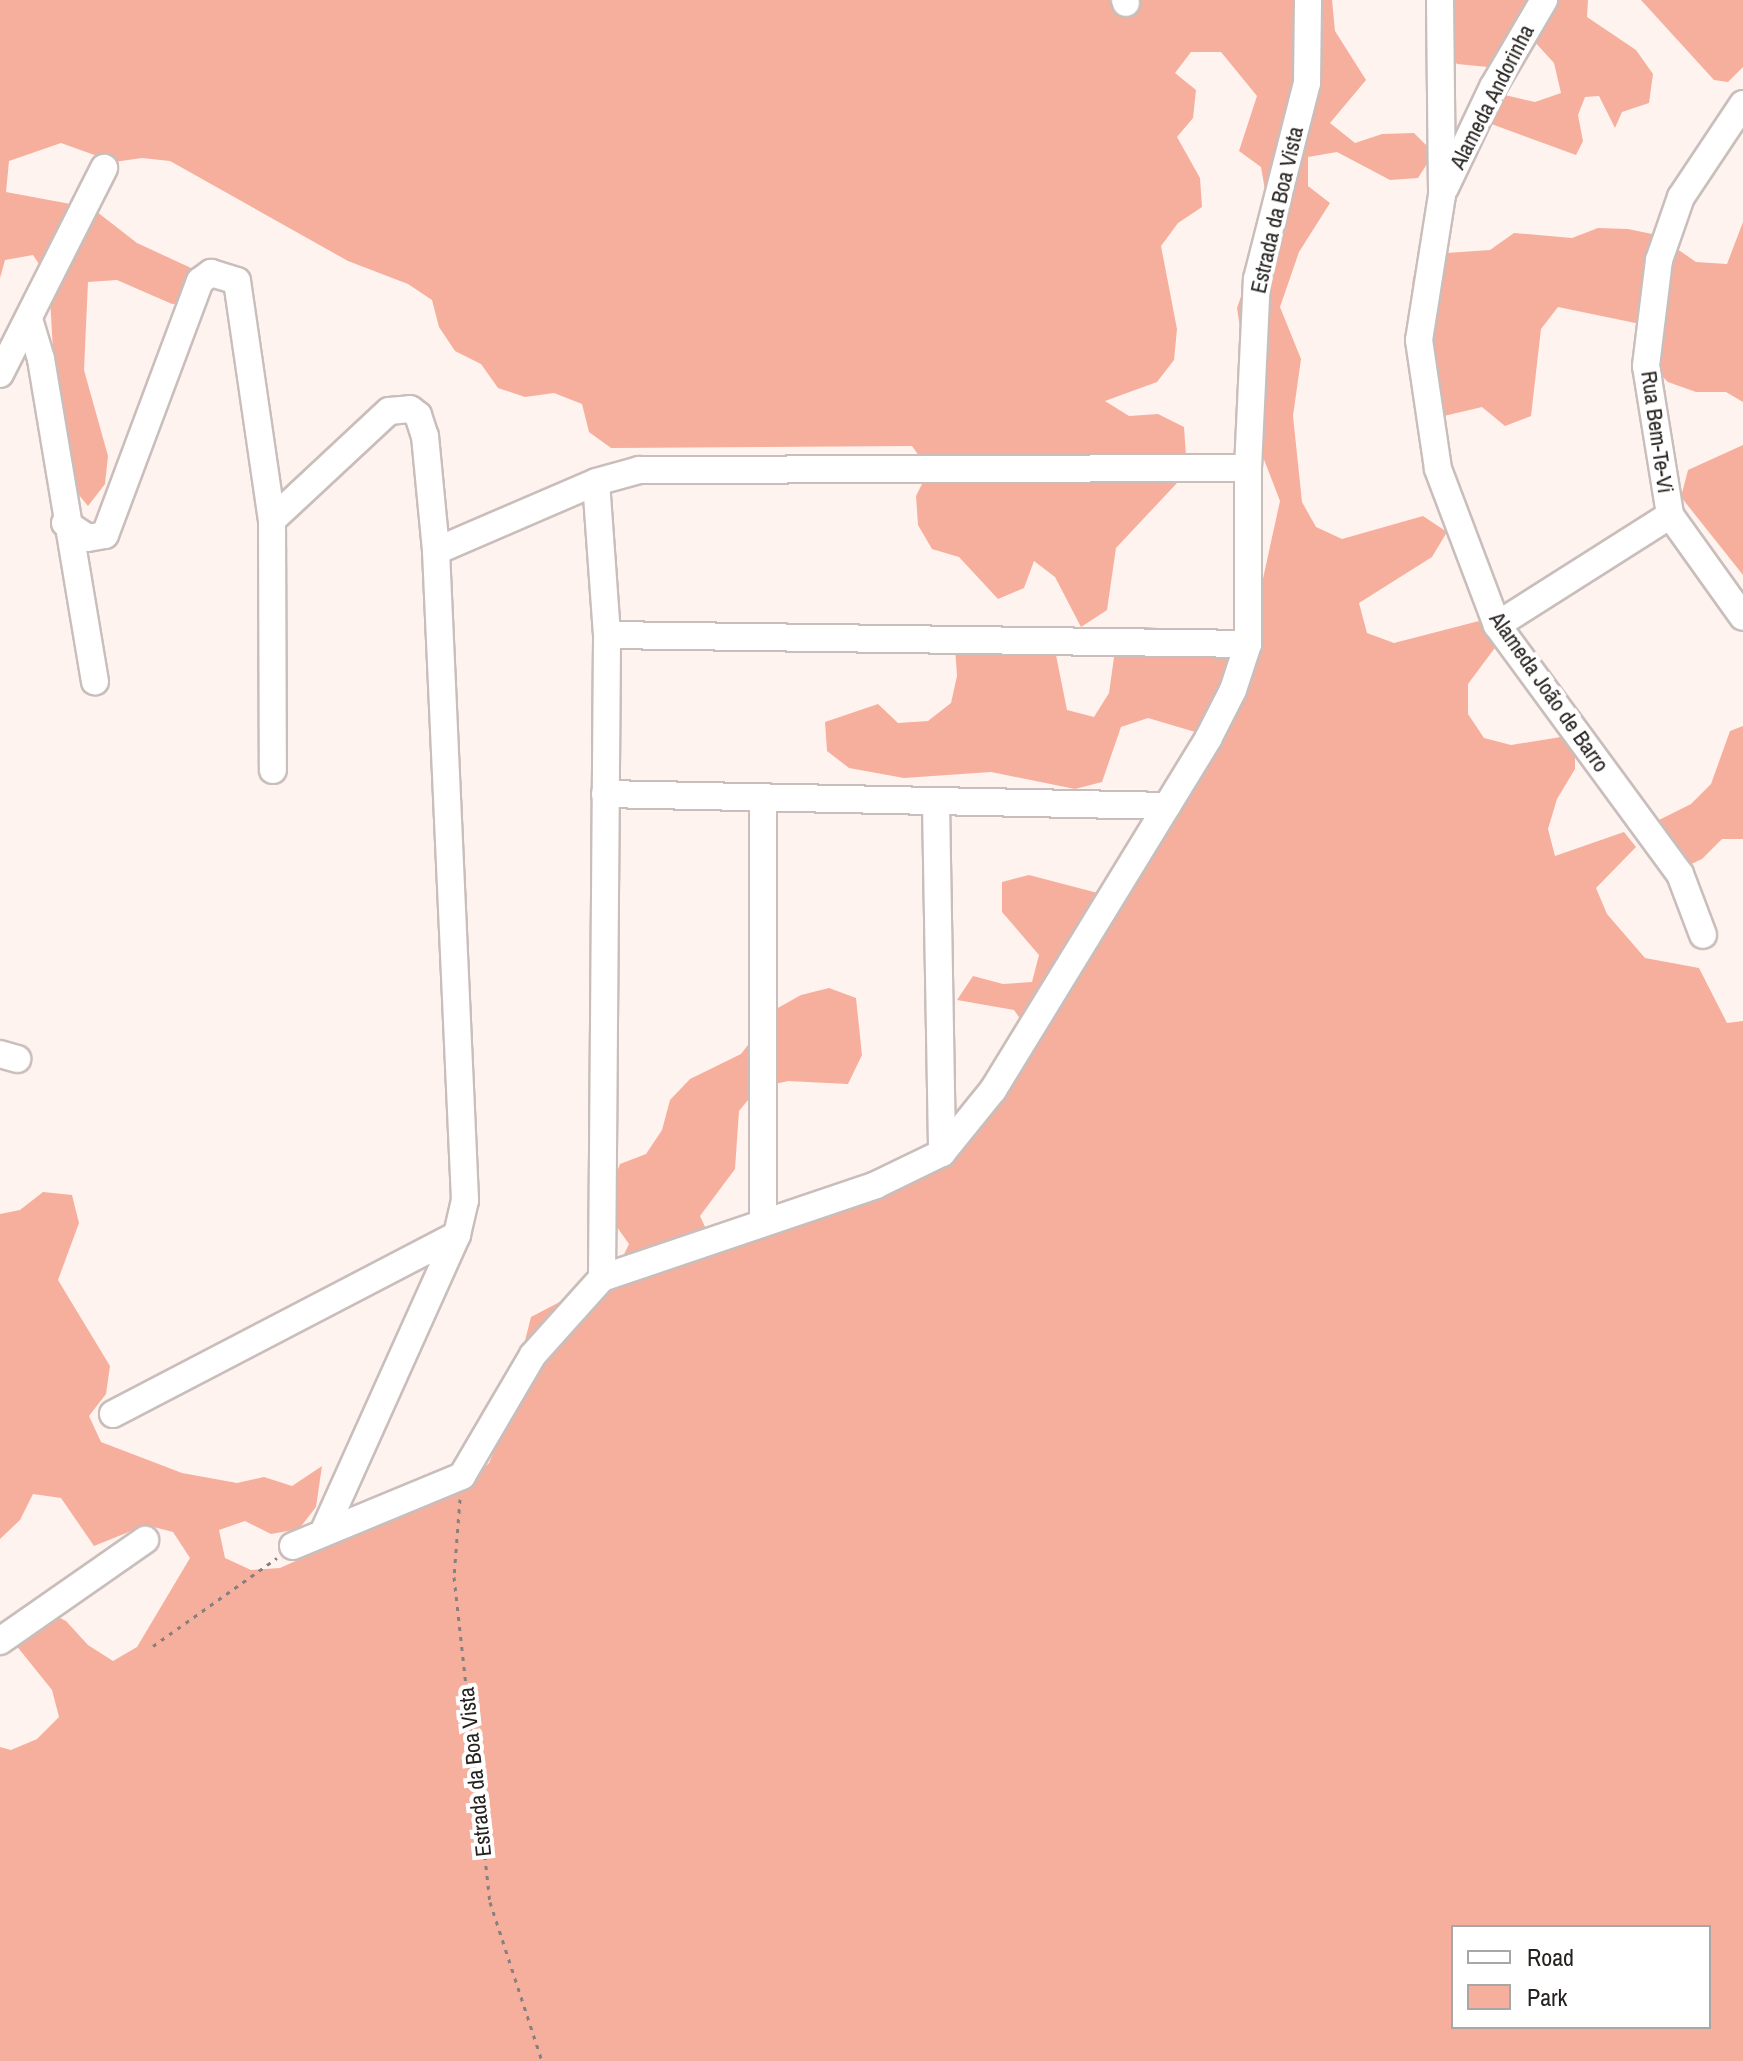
<!DOCTYPE html>
<html>
<head>
<meta charset="utf-8">
<style>
	body { margin:0 }
	#map { position:relative; width:1743px; height:2061px; overflow:hidden; background:#fff3f0; font-family:"Archivo Narrow",sans-serif }
	div>[style] { position:absolute }
	.green>* { inset:0; background:#f6af9c }
	.path>* { height:3px; margin-top:-1.5px; transform-origin:0; background:repeating-linear-gradient(90deg,#88807e 0 4px,transparent 0 10px) }
	.roads { filter:drop-shadow(2px 0 #c9bebb) drop-shadow(-2px 0 #c9bebb) drop-shadow(0 2px #c9bebb) drop-shadow(0 -2px #c9bebb) }
	.minor>* { height:26px; margin:-13px; padding:0 13px; transform-origin:13px; border-radius:13px; background:#fff }
	span { translate:-50% -50%; white-space:nowrap; text-align:center; line-height:1.15; -webkit-text-stroke:8px #fff; paint-order:stroke }
	.street-label { font-size:22px; color:#262220 }
	.legend { position:absolute; left:1451px; top:1925px; width:260px; height:104px; box-sizing:border-box; background:#fff; border:2px solid #a8a7a6; margin:0; padding:10px 14px; list-style:none; font-size:24px; color:#262220 }
	.legend li { display:flex; align-items:center; gap:16px; height:40px }
	.legend b { width:40px; border:2px solid #a8a7a6 }
</style>
</head>
<body>
<div id="map">
	<div class="green">
		<i style="clip-path:polygon(evenodd,0 0,1332px 0,1335px 31px,1366px 80px,1330px 123px,1355px 143px,1382px 134px,1414px 133px,1434px 153px,1418px 178px,1390px 180px,1337px 152px,1308px 157px,1308px 186px,1330px 203px,1299px 252px,1280px 307px,1301px 359px,1293px 416px,1302px 502px,1316px 527px,1342px 539px,1423px 516px,1447px 532px,1432px 557px,1359px 603px,1367px 633px,1394px 643px,1479px 621px,1503px 637px,1468px 684px,1468px 714px,1484px 738px,1511px 745px,1567px 736px,1575px 742px,1575px 769px,1557px 799px,1548px 829px,1555px 856px,1624px 832px,1636px 847px,1596px 888px,1607px 914px,1645px 958px,1699px 968px,1727px 1023px,1743px 1021px,1743px 2061px,0 2061px,0 1747px,11px 1750px,37px 1739px,59px 1717px,52px 1690px,15px 1644px,13px 1615px,40px 1608px,66px 1621px,88px 1645px,113px 1661px,137px 1647px,190px 1558px,173px 1532px,146px 1525px,94px 1546px,61px 1498px,33px 1494px,20px 1520px,0 1539px,0 1214px,20px 1210px,43px 1192px,72px 1195px,79px 1223px,58px 1280px,110px 1366px,106px 1394px,89px 1416px,101px 1442px,182px 1473px,237px 1483px,264px 1477px,292px 1486px,322px 1466px,316px 1507px,299px 1529px,271px 1534px,245px 1521px,219px 1530px,225px 1558px,251px 1570px,280px 1568px,469px 1483px,489px 1463px,501px 1435px,531px 1317px,615px 1273px,629px 1244px,612px 1220px,610px 1191px,620px 1164px,646px 1154px,662px 1130px,670px 1100px,690px 1079px,741px 1054px,776px 1009px,801px 995px,829px 988px,856px 998px,862px 1055px,848px 1084px,788px 1081px,758px 1088px,739px 1111px,735px 1169px,700px 1216px,713px 1244px,900px 1177px,1031px 1034px,1014px 1010px,957px 1000px,973px 976px,1003px 984px,1032px 982px,1039px 955px,1002px 912px,1002px 882px,1029px 875px,1113px 897px,1156px 849px,1193px 786px,1202px 734px,1148px 718px,1121px 727px,1102px 782px,1075px 789px,991px 772px,904px 778px,849px 768px,827px 751px,825px 722px,878px 704px,898px 723px,928px 721px,951px 703px,957px 676px,955px 647px,978px 625px,1033px 636px,1056px 655px,1067px 710px,1094px 717px,1109px 693px,1117px 636px,1146px 627px,1232px 634px,1255px 615px,1280px 501px,1258px 444px,1237px 308px,1256px 253px,1256px 223px,1266px 196px,1261px 167px,1239px 151px,1257px 96px,1221px 52px,1191px 52px,1175px 73px,1196px 90px,1193px 118px,1177px 137px,1200px 178px,1202px 207px,1178px 223px,1161px 246px,1177px 329px,1174px 360px,1157px 382px,1105px 401px,1129px 416px,1158px 414px,1184px 427px,1186px 456px,1177px 483px,1116px 548px,1107px 610px,1081px 627px,1055px 577px,1034px 561px,1024px 588px,998px 599px,959px 557px,932px 549px,918px 525px,916px 496px,929px 470px,912px 446px,611px 448px,589px 432px,582px 404px,554px 393px,525px 397px,498px 388px,481px 364px,455px 351px,439px 327px,432px 300px,408px 284px,348px 261px,170px 161px,142px 158px,114px 162px,61px 143px,9px 161px,6px 192px,92px 208px,137px 243px,217px 280px,201px 302px,172px 304px,117px 280px,88px 282px,84px 370px,108px 456px,105px 484px,88px 506px,69px 483px,54px 370px,49px 279px,33px 255px,5px 260px,0 278px,0 0,1453px 1927px,1709px 1927px,1709px 2027px,1453px 2027px,1453px 1927px)"></i>
		<i style="clip-path:polygon(1429px 0,1588px 0,1587px 17px,1636px 50px,1653px 74px,1649px 103px,1622px 112px,1615px 128px,1599px 96px,1585px 97px,1578px 115px,1583px 141px,1576px 155px,1467px 115px,1479px 89px,1535px 102px,1561px 93px,1554px 63px,1533px 40px,1504px 43px,1488px 67px,1457px 64px,1438px 41px)"></i>
		<i style="clip-path:polygon(1641px 0,1743px 0,1743px 67px,1728px 82px,1714px 80px)"></i>
		<i style="clip-path:polygon(1743px 222px,1743px 402px,1726px 392px,1696px 392px,1668px 382px,1658px 372px,1645px 325px,1558px 307px,1541px 329px,1531px 416px,1505px 426px,1482px 407px,1427px 420px,1413px 395px,1410px 308px,1413px 277px,1432px 254px,1490px 250px,1514px 233px,1572px 238px,1598px 228px,1628px 229px,1657px 235px,1696px 262px,1727px 264px)"></i>
		<i style="clip-path:polygon(1743px 445px,1743px 575px,1681px 497px,1688px 470px)"></i>
		<i style="clip-path:polygon(1743px 726px,1743px 839px,1722px 839px,1702px 859px,1676px 871px,1656px 851px,1659px 820px,1691px 804px,1711px 784px,1730px 731px)"></i>
	</div>
	<div class="path">
		<i style="left:460px;top:1499px;width:78px;rotate:94.4deg"></i>
		<i style="left:454px;top:1577px;width:327px;rotate:83.7deg"></i>
		<i style="left:490px;top:1902px;width:167px;rotate:71.9deg"></i>
		<i style="left:153px;top:1646px;width:152px;rotate:-35.4deg"></i>
	</div>
	<div class="roads">
		<div class="minor">
			<i style="left:1125px;top:0;width:3px;rotate:72deg"></i>
			<i style="left:1440px;top:0;width:195px;rotate:89.4deg"></i>
			<i style="left:1442px;top:195px;width:147px;rotate:99deg"></i>
			<i style="left:1419px;top:340px;width:130px;rotate:81.6deg"></i>
			<i style="left:1438px;top:469px;width:167px;rotate:69.3deg"></i>
			<i style="left:1497px;top:625px;width:309px;rotate:53.7deg"></i>
			<i style="left:1680px;top:874px;width:65px;rotate:69.3deg"></i>
			<i style="left:1743px;top:104px;width:112px;rotate:123.7deg"></i>
			<i style="left:1681px;top:197px;width:67px;rotate:109.2deg"></i>
			<i style="left:1659px;top:260px;width:107px;rotate:97deg"></i>
			<i style="left:1646px;top:366px;width:151px;rotate:80.8deg"></i>
			<i style="left:1670px;top:515px;width:125px;rotate:54.4deg"></i>
			<i style="left:1445px;top:188px;width:112px;rotate:-64.6deg"></i>
			<i style="left:1493px;top:87px;width:101px;rotate:-59.6deg"></i>
			<i style="left:29px;top:319px;width:42px;rotate:73.3deg"></i>
			<i style="left:41px;top:359px;width:327px;rotate:80.5deg"></i>
			<i style="left:0;top:374px;width:231px;rotate:-63.2deg"></i>
			<i style="left:272px;top:520px;width:160px;rotate:-43deg"></i>
			<i style="left:389px;top:411px;width:21px;rotate:-5deg"></i>
			<i style="left:410px;top:409px;width:10px;rotate:37deg"></i>
			<i style="left:418px;top:415px;width:22px;rotate:72deg"></i>
			<i style="left:425px;top:436px;width:116px;rotate:84.5deg"></i>
			<i style="left:436px;top:551px;width:650px;rotate:87.44deg"></i>
			<i style="left:465px;top:1200px;width:36px;rotate:103deg"></i>
			<i style="left:457px;top:1235px;width:322px;rotate:114.2deg"></i>
			<i style="left:65px;top:523px;width:27px;rotate:33deg"></i>
			<i style="left:88px;top:538px;width:17px;rotate:-10deg"></i>
			<i style="left:105px;top:535px;width:271px;rotate:-69.5deg"></i>
			<i style="left:200px;top:281px;width:14px;rotate:-36deg"></i>
			<i style="left:211px;top:273px;width:27px;rotate:17deg"></i>
			<i style="left:237px;top:281px;width:242px;rotate:81.7deg"></i>
			<i style="left:272px;top:520px;width:250px;rotate:89.8deg"></i>
			<i style="left:436px;top:551px;width:174px;rotate:-23.3deg"></i>
			<i style="left:596px;top:482px;width:45px;rotate:-15.6deg"></i>
			<i style="left:639px;top:470px;width:609px;rotate:-0.19deg"></i>
			<i style="left:1497px;top:625px;width:205px;rotate:-32.4deg"></i>
			<i style="left:607px;top:635px;width:641px;rotate:0.8deg"></i>
			<i style="left:605px;top:794px;width:562px;rotate:1.22deg"></i>
			<i style="left:936px;top:803px;width:350px;rotate:89deg"></i>
			<i style="left:0;top:1054px;width:18px;rotate:16deg"></i>
			<i style="left:763px;top:1221px;width:424px;rotate:-90deg"></i>
			<i style="left:602px;top:1278px;width:289px;rotate:-18.7deg"></i>
			<i style="left:876px;top:1185px;width:73px;rotate:-25.9deg"></i>
			<i style="left:942px;top:1153px;width:81px;rotate:-51deg"></i>
			<i style="left:993px;top:1090px;width:412px;rotate:-58.5deg"></i>
			<i style="left:1208px;top:739px;width:55px;rotate:-63deg"></i>
			<i style="left:1233px;top:690px;width:48px;rotate:-71.9deg"></i>
			<i style="left:1248px;top:644px;width:176px;rotate:-90deg"></i>
			<i style="left:1248px;top:468px;width:189px;rotate:-87.3deg"></i>
			<i style="left:1257px;top:279px;width:202px;rotate:-75.7deg"></i>
			<i style="left:1307px;top:83px;width:83px;rotate:-89.3deg"></i>
			<i style="left:113px;top:1414px;width:388px;rotate:-27.5deg"></i>
			<i style="left:293px;top:1546px;width:183px;rotate:-22.5deg"></i>
			<i style="left:462px;top:1476px;width:140px;rotate:-59.6deg"></i>
			<i style="left:533px;top:1355px;width:103px;rotate:-48.1deg"></i>
			<i style="left:602px;top:1278px;width:643px;rotate:-89.55deg"></i>
			<i style="left:607px;top:635px;width:153px;rotate:-94.1deg"></i>
			<i style="left:0;top:1641px;width:177px;rotate:-34.9deg"></i>
		</div>
	</div>
	<div class="street-label">
		<span style="left:1492px;top:97px;rotate:-63deg">Alameda Andorinha</span>
		<span style="left:1277px;top:210px;rotate:-77deg">Estrada da Boa Vista</span>
		<span style="left:1657px;top:432px;rotate:82deg">Rua Bem-Te-Vi</span>
		<span style="left:1549px;top:692px;rotate:55deg">Alameda João de Barro</span>
		<span style="left:475px;top:1772px;rotate:-96deg">Estrada da Boa Vista</span>
	</div>
	<ul class="legend">
	<li><b style="height:10px;background:#fff"></b>Road</li>
	<li><b style="height:22px;background:#f6af9c"></b>Park</li>
	</ul>
</div>
</body>
</html>
